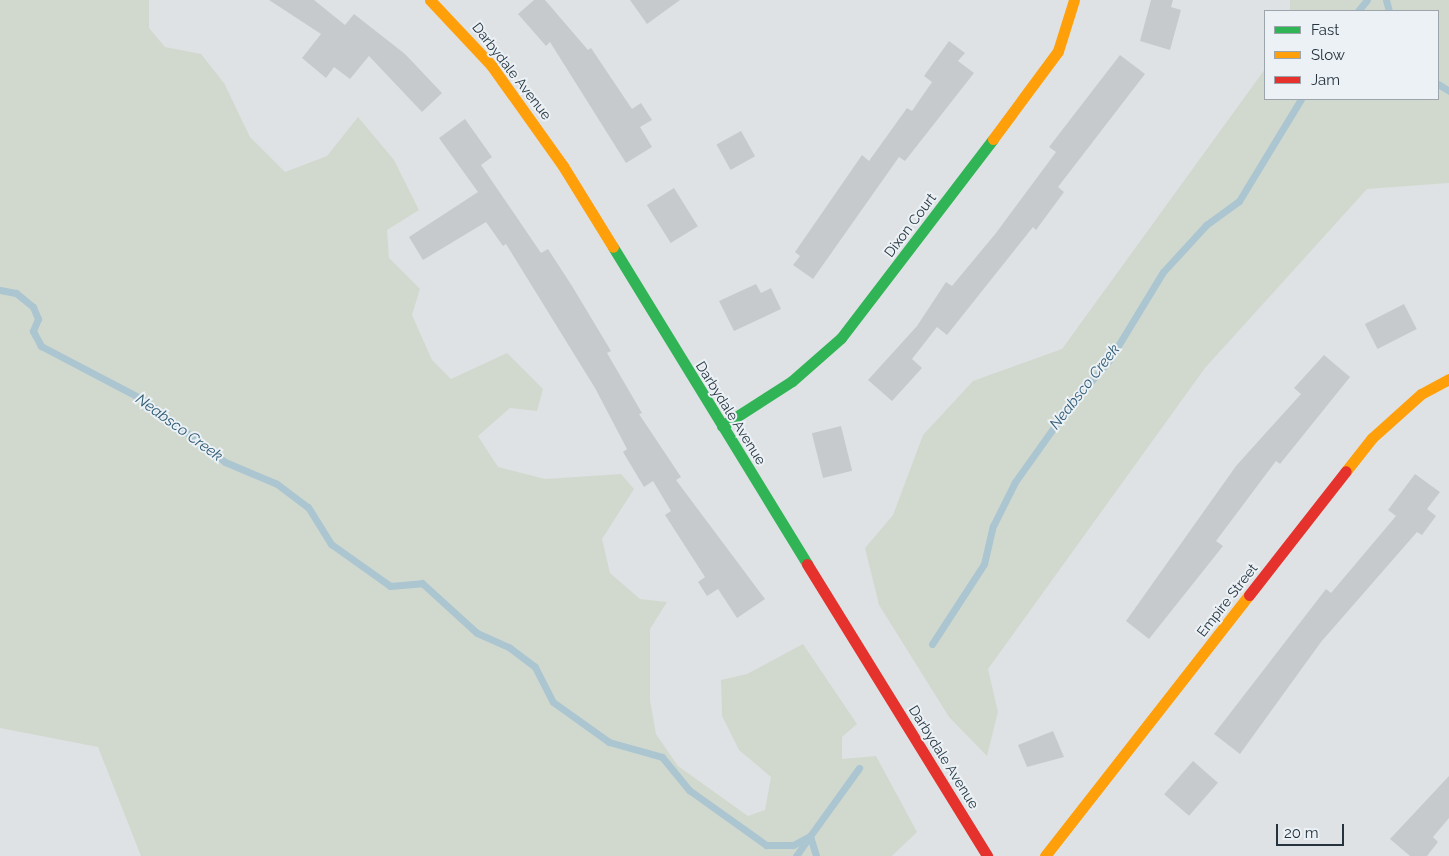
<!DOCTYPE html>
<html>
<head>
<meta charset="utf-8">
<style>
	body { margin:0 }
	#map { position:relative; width:1449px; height:856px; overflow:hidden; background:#dfe2e4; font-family:Raleway,sans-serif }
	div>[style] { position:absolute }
	.green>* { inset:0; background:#d1d9cf }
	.stream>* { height:7px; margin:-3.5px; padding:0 3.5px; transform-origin:3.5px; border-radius:3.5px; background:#abc5d1 }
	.building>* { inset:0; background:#c7cacc; transform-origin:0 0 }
	.fast>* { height:11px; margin:-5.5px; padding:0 5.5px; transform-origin:5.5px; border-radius:5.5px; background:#30b455 }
	.slow>* { height:11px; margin:-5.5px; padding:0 5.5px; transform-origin:5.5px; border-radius:5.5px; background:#ff9f0a }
	.jam>* { height:11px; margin:-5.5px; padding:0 5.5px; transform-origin:5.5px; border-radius:5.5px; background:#e5322d }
	span { translate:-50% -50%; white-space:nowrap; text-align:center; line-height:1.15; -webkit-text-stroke:4px #ebf1f5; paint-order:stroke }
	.street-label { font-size:14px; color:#25333e }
	.water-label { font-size:15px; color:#2e5a73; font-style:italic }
	.legend { position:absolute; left:1264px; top:10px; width:175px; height:90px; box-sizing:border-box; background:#ebf1f5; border:1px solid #9ca5ac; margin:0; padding:6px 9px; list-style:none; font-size:15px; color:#25333e }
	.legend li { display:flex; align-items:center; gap:10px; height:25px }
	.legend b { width:25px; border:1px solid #9ca5ac }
	.scale { position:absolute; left:1276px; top:824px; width:68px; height:22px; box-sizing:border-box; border:2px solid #25333e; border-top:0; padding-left:6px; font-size:15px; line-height:18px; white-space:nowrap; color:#25333e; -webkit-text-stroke:4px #ebf1f5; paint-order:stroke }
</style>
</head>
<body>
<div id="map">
	<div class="green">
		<i style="clip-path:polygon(0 0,149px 0,149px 28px,165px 47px,201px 54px,224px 83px,250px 137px,285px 172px,327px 156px,358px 117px,394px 160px,419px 210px,387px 230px,389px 258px,420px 289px,412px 315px,432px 360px,451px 379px,507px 353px,543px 389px,537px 411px,510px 408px,478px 436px,498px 467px,545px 479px,621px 474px,634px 489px,602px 539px,610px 573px,640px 599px,667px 602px,650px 629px,650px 700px,656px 734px,678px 766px,748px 816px,765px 810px,771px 777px,739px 750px,722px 716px,721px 680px,747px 674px,803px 644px,857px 724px,842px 737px,842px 759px,876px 756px,917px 832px,892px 856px,141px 856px,98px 747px,0 728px)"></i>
		<i style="clip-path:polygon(1290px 0,1449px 0,1449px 183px,1367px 189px,1205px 368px,988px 669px,998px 712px,987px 756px,949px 717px,879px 605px,865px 548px,893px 515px,923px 435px,973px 381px,1062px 349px,1265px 69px,1265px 99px,1438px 99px,1438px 11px,1290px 11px)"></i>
	</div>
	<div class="stream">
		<i style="left:1386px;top:0;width:11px;rotate:75deg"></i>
		<i style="left:1358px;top:11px;width:14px;rotate:-51deg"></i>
		<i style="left:1438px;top:84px;width:13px;rotate:32deg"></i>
		<i style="left:0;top:290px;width:16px;rotate:11deg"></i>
		<i style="left:16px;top:293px;width:22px;rotate:39deg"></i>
		<i style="left:33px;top:307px;width:13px;rotate:67deg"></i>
		<i style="left:38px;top:319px;width:13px;rotate:113deg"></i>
		<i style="left:33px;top:331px;width:17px;rotate:62deg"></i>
		<i style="left:41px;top:346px;width:116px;rotate:27.7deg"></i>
		<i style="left:144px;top:400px;width:102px;rotate:37.4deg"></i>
		<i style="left:225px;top:462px;width:56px;rotate:22.9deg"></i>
		<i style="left:277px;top:484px;width:39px;rotate:37deg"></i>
		<i style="left:308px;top:507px;width:44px;rotate:58.1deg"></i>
		<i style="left:331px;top:544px;width:72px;rotate:35.4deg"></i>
		<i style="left:390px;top:586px;width:32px;rotate:-5deg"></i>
		<i style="left:422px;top:583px;width:74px;rotate:42.3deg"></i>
		<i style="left:477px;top:633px;width:36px;rotate:24deg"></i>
		<i style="left:510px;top:648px;width:31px;rotate:37deg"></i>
		<i style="left:535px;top:667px;width:39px;rotate:63deg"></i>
		<i style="left:553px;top:702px;width:69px;rotate:35.5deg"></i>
		<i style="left:609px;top:742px;width:55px;rotate:15.8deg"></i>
		<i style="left:662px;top:757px;width:43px;rotate:50.7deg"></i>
		<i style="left:689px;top:790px;width:95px;rotate:35.5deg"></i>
		<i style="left:766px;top:845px;width:27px"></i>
		<i style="left:793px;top:845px;width:19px;rotate:-28deg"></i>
		<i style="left:810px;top:836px;width:84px;rotate:-54.2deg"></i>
		<i style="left:932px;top:644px;width:95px;rotate:-57deg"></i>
		<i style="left:984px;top:564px;width:39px;rotate:-77deg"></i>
		<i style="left:993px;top:526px;width:49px;rotate:-63.4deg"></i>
		<i style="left:1015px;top:482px;width:85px;rotate:-54.6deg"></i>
		<i style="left:1064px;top:413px;width:71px;rotate:-49.6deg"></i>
		<i style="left:1110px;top:359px;width:102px;rotate:-58.7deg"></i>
		<i style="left:1163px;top:272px;width:64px;rotate:-47.5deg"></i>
		<i style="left:1206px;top:225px;width:41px;rotate:-36deg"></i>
		<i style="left:1239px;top:201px;width:119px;rotate:-58.7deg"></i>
		<i style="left:796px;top:856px;width:24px;rotate:-55deg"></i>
		<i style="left:810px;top:836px;width:21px;rotate:73deg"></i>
	</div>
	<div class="building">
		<i style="clip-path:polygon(269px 0,314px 0,345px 25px,354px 14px,405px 54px,442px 93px,422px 112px,369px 56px,350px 79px,334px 67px,326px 78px,302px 58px,321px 34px)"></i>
		<i style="clip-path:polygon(534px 0,545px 0,588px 50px,591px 48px,632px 109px,641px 103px,652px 120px,640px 127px,652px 147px,626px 163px,550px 42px,546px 46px,518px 14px)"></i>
		<i style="clip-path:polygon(630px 0,680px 0,647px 24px)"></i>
		<i style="clip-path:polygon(1151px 0,1173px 0,1171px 7px,1181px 10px,1170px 50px,1140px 41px)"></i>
		<i style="clip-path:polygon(949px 41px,965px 53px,958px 61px,974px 73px,905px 161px,899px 157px,813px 279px,793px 265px,800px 256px,795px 252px,862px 155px,869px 161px,907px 108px,912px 111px,932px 82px,924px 76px)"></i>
		<i style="clip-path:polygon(1120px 55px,1145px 74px,1058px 187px,1064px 192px,1036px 230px,1033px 227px,947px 335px,937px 327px,912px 359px,922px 368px,892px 401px,868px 380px,917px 326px,946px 282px,952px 286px,996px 233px,1056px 152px,1049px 147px)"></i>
		<i style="clip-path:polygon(465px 119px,492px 157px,481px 165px,541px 253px,548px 249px,572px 286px,611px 351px,607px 353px,642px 413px,639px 414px,681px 477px,676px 480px,765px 599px,737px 618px,718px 589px,707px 596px,698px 582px,705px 577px,665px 515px,671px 511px,653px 481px,644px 487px,623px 452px,627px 449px,595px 388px,506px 244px,503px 246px,486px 222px,423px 260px,409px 237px,478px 192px,439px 138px)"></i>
		<i style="left:741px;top:131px;width:29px;height:28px;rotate:61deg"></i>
		<i style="left:674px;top:188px;width:45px;height:32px;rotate:58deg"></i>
		<i style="clip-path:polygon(756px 284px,761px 293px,771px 288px,781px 309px,734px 331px,719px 301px)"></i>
		<i style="left:1404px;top:304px;width:28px;height:44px;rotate:63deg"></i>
		<i style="clip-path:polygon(1324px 355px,1350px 377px,1280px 464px,1276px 461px,1216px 541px,1223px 546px,1149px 639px,1126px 621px,1236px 466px,1301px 394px,1294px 388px)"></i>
		<i style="left:841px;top:426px;width:46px;height:30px;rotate:76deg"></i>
		<i style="clip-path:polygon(1415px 474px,1440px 492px,1427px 509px,1436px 516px,1422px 535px,1417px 532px,1321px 642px,1240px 754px,1214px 734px,1326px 589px,1331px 593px,1396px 516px,1388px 510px)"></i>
		<i style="clip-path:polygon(1053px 731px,1064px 757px,1027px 767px,1018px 745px)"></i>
		<i style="left:1193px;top:761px;width:33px;height:44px;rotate:41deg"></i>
		<i style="clip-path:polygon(1449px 776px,1449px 818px,1433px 837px,1438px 842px,1427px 856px,1410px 856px,1390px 839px)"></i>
	</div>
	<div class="fast">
		<i style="left:613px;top:247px;width:372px;rotate:58.5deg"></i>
		<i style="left:722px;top:426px;width:83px;rotate:-32.7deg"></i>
		<i style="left:792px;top:381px;width:65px;rotate:-41.3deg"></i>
		<i style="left:841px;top:338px;width:250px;rotate:-52.6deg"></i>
	</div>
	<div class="slow">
		<i style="left:430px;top:0;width:89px;rotate:46.8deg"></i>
		<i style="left:491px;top:65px;width:124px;rotate:54.5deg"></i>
		<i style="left:563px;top:166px;width:95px;rotate:58.3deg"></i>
		<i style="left:993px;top:139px;width:109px;rotate:-53.5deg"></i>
		<i style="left:1058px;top:51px;width:53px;rotate:-72.6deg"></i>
		<i style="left:1346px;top:471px;width:42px;rotate:-51.8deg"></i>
		<i style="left:1372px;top:438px;width:66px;rotate:-41.9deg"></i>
		<i style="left:1421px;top:394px;width:32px;rotate:-28deg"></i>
		<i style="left:1045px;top:856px;width:331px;rotate:-52deg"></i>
	</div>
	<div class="jam">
		<i style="left:807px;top:564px;width:343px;rotate:58.3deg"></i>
		<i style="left:1249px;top:595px;width:157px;rotate:-52deg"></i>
	</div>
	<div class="street-label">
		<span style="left:512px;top:71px;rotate:52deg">Darbydale Avenue</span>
		<span style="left:910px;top:225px;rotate:-53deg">Dixon Court</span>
		<span style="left:731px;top:413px;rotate:58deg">Darbydale Avenue</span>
		<span style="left:1227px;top:600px;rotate:-52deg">Empire Street</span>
		<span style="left:944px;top:757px;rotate:58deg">Darbydale Avenue</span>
	</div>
	<div class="water-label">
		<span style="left:1085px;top:387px;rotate:-52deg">Neabsco Creek</span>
		<span style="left:179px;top:428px;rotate:36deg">Neabsco Creek</span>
	</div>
	<ul class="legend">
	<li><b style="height:6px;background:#30b455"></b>Fast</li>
	<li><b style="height:6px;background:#ff9f0a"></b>Slow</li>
	<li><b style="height:6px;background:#e5322d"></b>Jam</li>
	</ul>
	<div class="scale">20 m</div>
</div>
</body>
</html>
